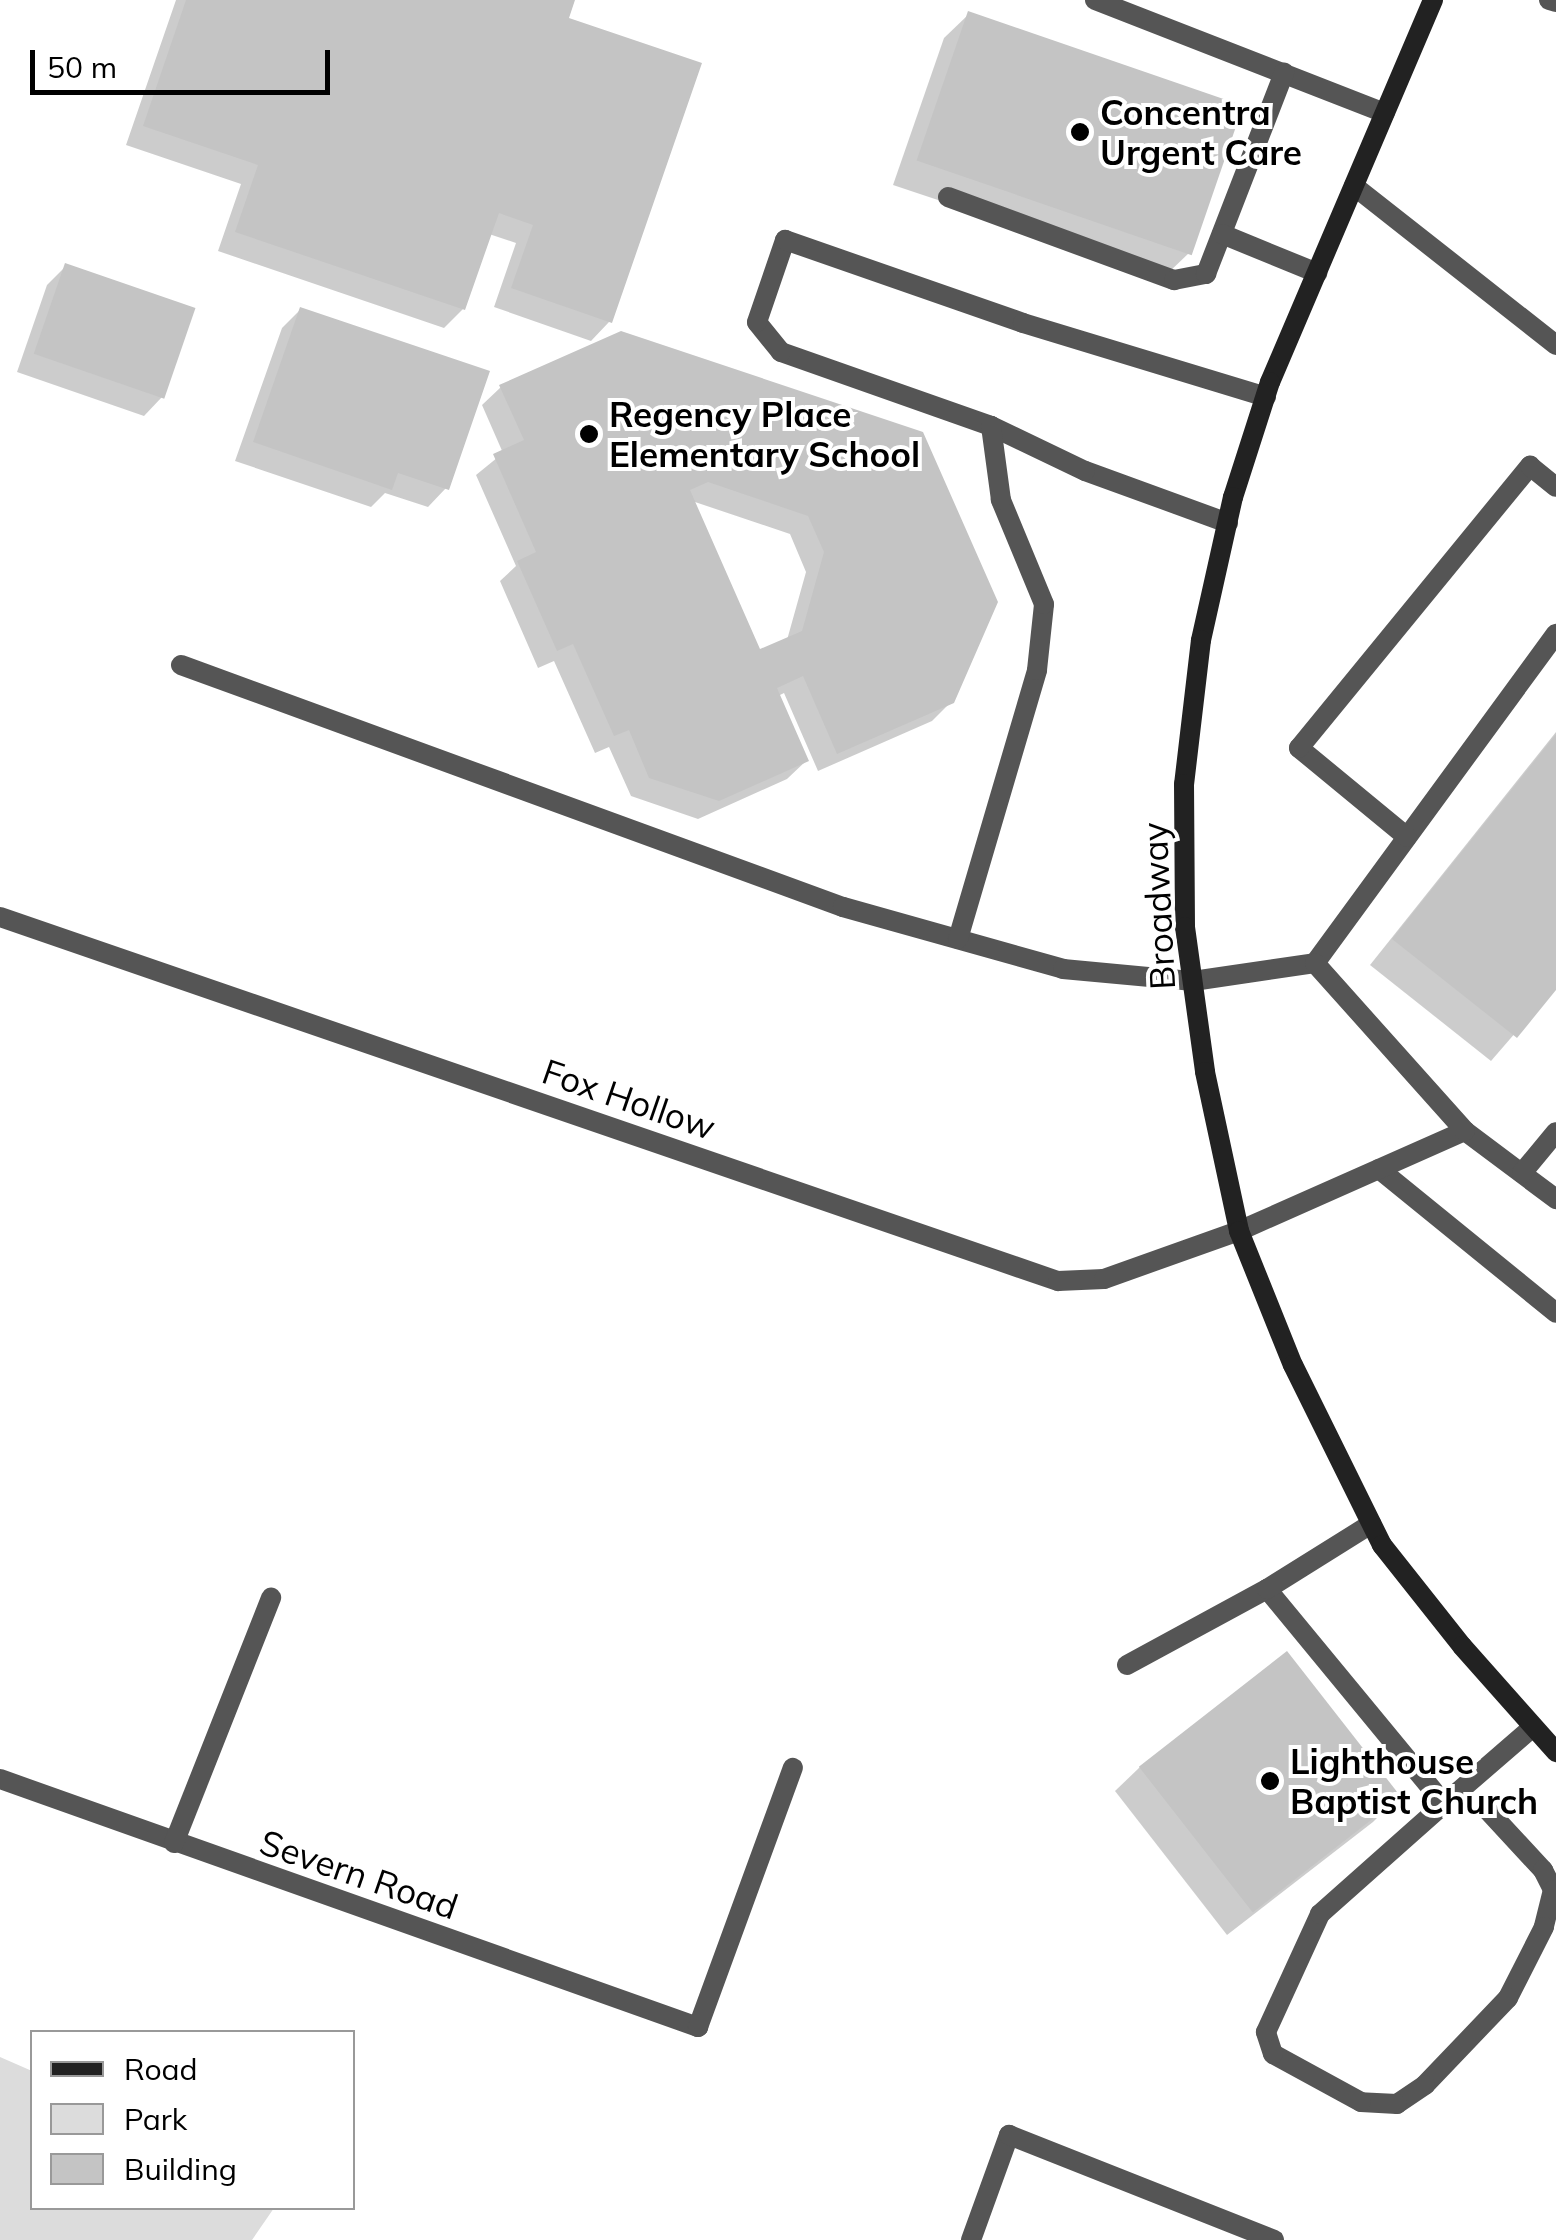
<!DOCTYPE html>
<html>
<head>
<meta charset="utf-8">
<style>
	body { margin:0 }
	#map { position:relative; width:1556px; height:2240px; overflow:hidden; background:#fff; font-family:Mulish,sans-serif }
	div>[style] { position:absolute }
	.green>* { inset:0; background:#dcdcdc }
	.shadow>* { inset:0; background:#0003 }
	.building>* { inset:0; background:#c4c4c4; transform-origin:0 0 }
	.service>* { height:20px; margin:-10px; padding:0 10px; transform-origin:10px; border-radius:10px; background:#555 }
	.minor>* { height:20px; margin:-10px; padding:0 10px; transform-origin:10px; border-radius:10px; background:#555 }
	.tertiary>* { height:20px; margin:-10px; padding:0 10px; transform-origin:10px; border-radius:10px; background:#555 }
	.secondary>* { height:20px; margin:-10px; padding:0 10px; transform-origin:10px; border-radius:10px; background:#222 }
	.dots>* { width:28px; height:28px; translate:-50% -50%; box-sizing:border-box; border:5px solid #fff; border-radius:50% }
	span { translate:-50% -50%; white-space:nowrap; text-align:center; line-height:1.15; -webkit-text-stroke:8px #fff; paint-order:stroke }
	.poi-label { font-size:35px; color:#000; font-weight:700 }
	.left { translate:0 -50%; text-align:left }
	.street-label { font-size:35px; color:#000 }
	.legend { position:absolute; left:30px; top:2030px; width:325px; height:180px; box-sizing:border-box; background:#fff; border:2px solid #999; margin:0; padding:12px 18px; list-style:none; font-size:30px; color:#000 }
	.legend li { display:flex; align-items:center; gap:20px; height:50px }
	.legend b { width:50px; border:2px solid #999 }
	.scale { position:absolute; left:30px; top:50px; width:300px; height:45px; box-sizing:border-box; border:5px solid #000; border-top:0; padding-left:12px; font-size:30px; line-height:35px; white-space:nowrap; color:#000; -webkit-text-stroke:8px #fff; paint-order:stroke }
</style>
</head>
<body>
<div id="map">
	<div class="green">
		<i style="clip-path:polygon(0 2057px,32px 2071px,32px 2208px,274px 2208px,252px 2240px,0 2240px)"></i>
	</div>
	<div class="shadow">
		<i style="clip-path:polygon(176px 0,572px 0,566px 19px,609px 322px,591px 341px,494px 307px,516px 243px,489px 234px,463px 309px,444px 328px,218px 251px,241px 184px,126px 145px)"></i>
		<i style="clip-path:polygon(969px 14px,1190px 252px,1165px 276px,893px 185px,944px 38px)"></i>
		<i style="clip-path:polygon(66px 266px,193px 309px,162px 397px,144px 416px,17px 372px,47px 285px)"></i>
		<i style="clip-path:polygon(301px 309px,446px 488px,428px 507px,385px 493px,371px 507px,235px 461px,282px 328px)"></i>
		<i style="clip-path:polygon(evenodd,501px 387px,921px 434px,952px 701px,932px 721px,818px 771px,784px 693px,778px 696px,806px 761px,787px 779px,698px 819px,631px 796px,609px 747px,595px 753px,554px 661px,538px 668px,500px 581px,516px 566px,476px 475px,503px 453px,482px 405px,501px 387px,692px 501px,790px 534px,806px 572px,787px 640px,759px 652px,692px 501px)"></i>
		<i style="clip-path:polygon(1556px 732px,1556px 986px,1491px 1061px,1370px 965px)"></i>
		<i style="clip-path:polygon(1140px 1767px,1398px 1797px,1373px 1822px,1227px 1935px,1115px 1791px)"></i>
	</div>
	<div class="building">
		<i style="clip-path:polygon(186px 0,575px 0,569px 18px,702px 63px,612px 323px,511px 288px,533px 225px,499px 213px,465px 310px,235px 232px,258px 165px,143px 126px)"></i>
		<i style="left:968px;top:11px;width:291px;height:158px;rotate:19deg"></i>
		<i style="left:65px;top:263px;width:138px;height:96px;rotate:19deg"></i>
		<i style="clip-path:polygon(300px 307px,490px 371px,449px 490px,398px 473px,392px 490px,253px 442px)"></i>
		<i style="clip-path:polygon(evenodd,621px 331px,923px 432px,998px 602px,954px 703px,837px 754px,803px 676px,777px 688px,809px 761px,719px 801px,649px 778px,629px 730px,614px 736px,573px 644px,557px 651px,517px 561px,536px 552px,493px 454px,524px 440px,499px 385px,621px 331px,708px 482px,808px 516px,824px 552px,802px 631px,760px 649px,690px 490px,708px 482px)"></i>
		<i style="clip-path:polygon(1556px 734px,1556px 990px,1517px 1038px,1392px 939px)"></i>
		<i style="left:1287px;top:1651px;width:185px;height:188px;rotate:52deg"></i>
	</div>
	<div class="service">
		<i style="left:1095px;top:0;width:311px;rotate:21.3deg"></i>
		<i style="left:948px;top:197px;width:241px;rotate:20.2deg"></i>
		<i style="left:1174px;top:280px;width:33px;rotate:-11deg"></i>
		<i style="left:1206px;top:274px;width:216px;rotate:-68.8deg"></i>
		<i style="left:1222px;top:234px;width:103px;rotate:22.3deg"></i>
		<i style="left:1228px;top:523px;width:152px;rotate:-160deg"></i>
		<i style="left:1085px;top:471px;width:104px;rotate:-154.4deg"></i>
		<i style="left:991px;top:426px;width:223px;rotate:-160.6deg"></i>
		<i style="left:781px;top:352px;width:38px;rotate:-129deg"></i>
		<i style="left:757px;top:322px;width:87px;rotate:-71.1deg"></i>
		<i style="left:785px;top:240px;width:252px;rotate:19.2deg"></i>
		<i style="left:1023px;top:323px;width:254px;rotate:16.9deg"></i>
		<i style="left:181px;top:665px;width:705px;rotate:20.08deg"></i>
		<i style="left:843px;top:907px;width:229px;rotate:15.7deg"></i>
		<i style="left:1063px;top:969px;width:131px;rotate:5.3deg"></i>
		<i style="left:1193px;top:981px;width:123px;rotate:-8.4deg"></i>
		<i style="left:1315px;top:963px;width:408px;rotate:-53.8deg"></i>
		<i style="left:1407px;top:837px;width:140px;rotate:-140.5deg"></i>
		<i style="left:1299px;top:748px;width:365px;rotate:-50.7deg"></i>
		<i style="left:1530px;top:466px;width:33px;rotate:39deg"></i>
		<i style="left:958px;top:939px;width:280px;rotate:-73.6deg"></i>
		<i style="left:1037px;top:670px;width:66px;rotate:-83.9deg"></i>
		<i style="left:1044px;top:604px;width:113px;rotate:-112.5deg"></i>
		<i style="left:1001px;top:500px;width:75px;rotate:-97.7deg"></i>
		<i style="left:1465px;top:1131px;width:114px;rotate:36.8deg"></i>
		<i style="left:1379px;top:1169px;width:228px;rotate:39.1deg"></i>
		<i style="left:1522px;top:1173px;width:53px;rotate:-50.3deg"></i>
		<i style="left:1239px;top:1231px;width:247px;rotate:-23.9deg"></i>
		<i style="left:1465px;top:1131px;width:225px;rotate:-131.8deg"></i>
		<i style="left:1267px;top:1589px;width:278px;rotate:50.5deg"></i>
		<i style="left:1127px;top:1665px;width:159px;rotate:-28.5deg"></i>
		<i style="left:1267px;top:1589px;width:123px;rotate:-32deg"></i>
		<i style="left:1444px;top:1804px;width:36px;rotate:-3deg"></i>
		<i style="left:1480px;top:1802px;width:93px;rotate:47.2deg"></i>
		<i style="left:1543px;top:1870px;width:22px;rotate:63deg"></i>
		<i style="left:1553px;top:1890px;width:38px;rotate:104deg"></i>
		<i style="left:1544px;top:1927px;width:80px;rotate:116.9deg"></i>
		<i style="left:1508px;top:1998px;width:120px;rotate:133.7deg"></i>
		<i style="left:1425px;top:2085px;width:34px;rotate:146deg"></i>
		<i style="left:1397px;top:2104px;width:36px;rotate:-177deg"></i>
		<i style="left:1361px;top:2102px;width:100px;rotate:-151.4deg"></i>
		<i style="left:1273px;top:2054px;width:23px;rotate:-108deg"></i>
		<i style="left:1266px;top:2032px;width:130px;rotate:-65.4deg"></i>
		<i style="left:1320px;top:1914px;width:166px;rotate:-41.6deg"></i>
		<i style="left:1444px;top:1804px;width:118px;rotate:-40.9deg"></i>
		<i style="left:971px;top:2240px;width:112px;rotate:-70.1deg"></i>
		<i style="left:1009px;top:2135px;width:285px;rotate:21.6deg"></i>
	</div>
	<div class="minor">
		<i style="left:1354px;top:186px;width:257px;rotate:38.2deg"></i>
		<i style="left:0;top:917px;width:1119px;rotate:18.99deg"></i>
		<i style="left:1058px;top:1281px;width:46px;rotate:-2.5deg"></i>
		<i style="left:1104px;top:1279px;width:143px;rotate:-19.6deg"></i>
		<i style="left:0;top:1779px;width:741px;rotate:19.56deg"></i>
		<i style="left:698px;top:2027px;width:276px;rotate:-69.9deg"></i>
		<i style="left:174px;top:1843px;width:264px;rotate:-68.4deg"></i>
	</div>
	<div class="tertiary">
		<i style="left:1549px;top:0;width:7px;rotate:16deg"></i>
	</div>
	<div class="secondary">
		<i style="left:1433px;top:0;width:415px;rotate:113.1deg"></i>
		<i style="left:1270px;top:382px;width:121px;rotate:107.8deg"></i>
		<i style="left:1233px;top:497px;width:147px;rotate:102.6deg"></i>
		<i style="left:1201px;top:640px;width:145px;rotate:96.7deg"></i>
		<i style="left:1184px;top:784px;width:143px;rotate:89.6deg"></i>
		<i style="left:1185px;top:927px;width:146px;rotate:82.1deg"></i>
		<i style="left:1205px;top:1072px;width:163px;rotate:77.9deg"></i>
		<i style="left:1239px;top:1231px;width:144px;rotate:68.1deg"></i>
		<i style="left:1293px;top:1365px;width:201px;rotate:63.7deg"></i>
		<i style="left:1382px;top:1545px;width:129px;rotate:51.6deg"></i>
		<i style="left:1462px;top:1646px;width:142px;rotate:48.4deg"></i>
	</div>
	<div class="dots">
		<i style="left:1080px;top:132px;background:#000"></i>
		<i style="left:589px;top:434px;background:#000"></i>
		<i style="left:1270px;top:1781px;background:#000"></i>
	</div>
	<div class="poi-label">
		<span class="left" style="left:1100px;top:132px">Concentra<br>Urgent Care</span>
		<span class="left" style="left:609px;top:434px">Regency Place<br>Elementary School</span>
		<span class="left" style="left:1290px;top:1781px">Lighthouse<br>Baptist Church</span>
	</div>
	<div class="street-label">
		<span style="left:1158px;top:906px;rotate:-93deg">Broadway</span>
		<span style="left:629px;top:1099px;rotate:19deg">Fox Hollow</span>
		<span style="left:359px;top:1874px;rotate:19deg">Severn Road</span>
	</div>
	<ul class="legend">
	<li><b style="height:12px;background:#222"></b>Road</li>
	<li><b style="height:28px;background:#dcdcdc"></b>Park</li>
	<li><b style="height:28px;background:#c4c4c4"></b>Building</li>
	</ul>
	<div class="scale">50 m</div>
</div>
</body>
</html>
